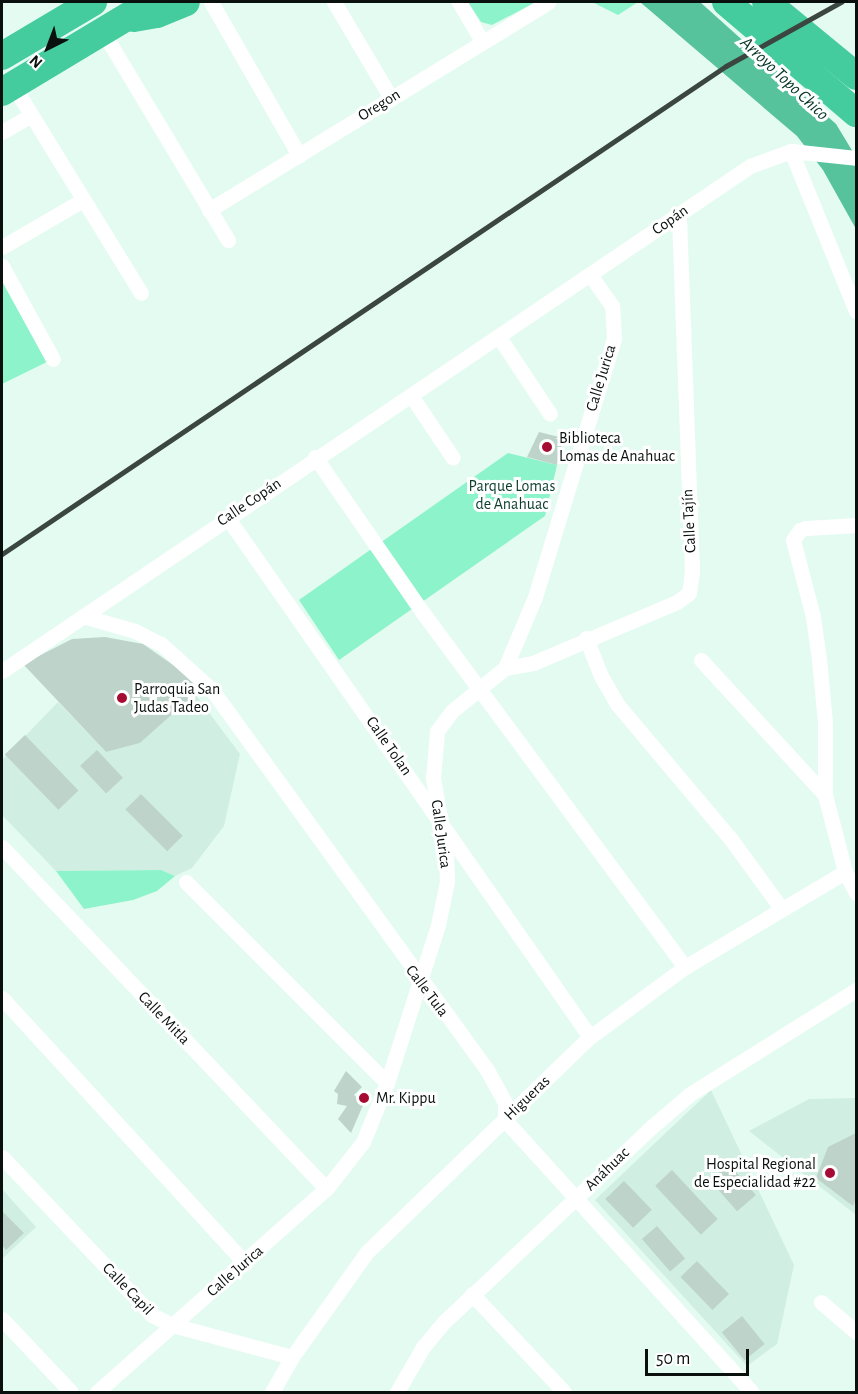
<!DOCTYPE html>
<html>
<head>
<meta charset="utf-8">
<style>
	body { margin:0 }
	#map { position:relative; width:858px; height:1394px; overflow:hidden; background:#e4fbf1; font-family:"Alegreya Sans",sans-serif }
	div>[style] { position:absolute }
	.built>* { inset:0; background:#d0eee1 }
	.green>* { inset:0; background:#8df3cb }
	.water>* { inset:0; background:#57c39c }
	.building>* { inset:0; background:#bed4ca; transform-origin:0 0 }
	.street>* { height:15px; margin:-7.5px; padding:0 7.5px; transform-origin:7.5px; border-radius:7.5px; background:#fff }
	.highway>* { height:28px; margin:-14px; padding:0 14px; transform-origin:14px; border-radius:14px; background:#44cc9f }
	.rail>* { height:4.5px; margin:-2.25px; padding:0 2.25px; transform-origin:2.25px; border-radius:2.25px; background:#3b4641 }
	.dots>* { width:16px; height:16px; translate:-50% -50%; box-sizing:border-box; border:3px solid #fff; border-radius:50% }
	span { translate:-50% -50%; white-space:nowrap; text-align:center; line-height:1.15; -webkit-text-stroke:6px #fff; paint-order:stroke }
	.street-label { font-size:16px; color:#09100d }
	.poi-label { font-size:16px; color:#09100d }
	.left { translate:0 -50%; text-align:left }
	.right { translate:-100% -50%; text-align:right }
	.park-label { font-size:16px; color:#0d3d2d }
	.water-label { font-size:18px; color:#003223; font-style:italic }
	.frame { position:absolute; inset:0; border:3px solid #09100d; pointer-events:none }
	.north { position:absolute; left:18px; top:18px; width:60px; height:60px; -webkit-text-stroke:4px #fff; paint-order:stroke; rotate:222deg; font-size:16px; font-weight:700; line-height:24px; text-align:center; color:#09100d }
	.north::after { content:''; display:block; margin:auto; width:21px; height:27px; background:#09100d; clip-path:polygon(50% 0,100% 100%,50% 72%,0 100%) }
	.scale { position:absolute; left:645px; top:1349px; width:104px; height:27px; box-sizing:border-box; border:3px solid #09100d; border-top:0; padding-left:8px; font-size:18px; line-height:21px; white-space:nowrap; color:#09100d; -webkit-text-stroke:4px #fff; paint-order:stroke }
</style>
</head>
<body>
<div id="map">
	<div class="built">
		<i style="clip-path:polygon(195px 694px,240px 754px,224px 826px,192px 868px,175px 876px,161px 870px,56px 871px,2px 815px,2px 760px,58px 702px,106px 752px,140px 743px)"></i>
		<i style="clip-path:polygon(711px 1090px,794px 1265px,777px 1344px,747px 1366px,595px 1200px)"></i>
		<i style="clip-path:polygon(856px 1098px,856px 1215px,749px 1131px,809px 1099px)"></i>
		<i style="clip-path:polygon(2px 1189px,36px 1227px,2px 1259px)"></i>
	</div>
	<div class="green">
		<i style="clip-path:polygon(468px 2px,536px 2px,492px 25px,481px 22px)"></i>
		<i style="clip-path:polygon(592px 2px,638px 2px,618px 15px)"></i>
		<i style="clip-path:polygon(2px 266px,53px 359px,2px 384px)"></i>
		<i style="clip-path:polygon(508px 453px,557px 465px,545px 516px,339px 660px,299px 600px)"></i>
		<i style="clip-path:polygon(161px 870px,175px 876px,157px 891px,133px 900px,84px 909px,56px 871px)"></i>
	</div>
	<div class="water">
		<i style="clip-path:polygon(640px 2px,700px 2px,836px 124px,856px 157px,856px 229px,823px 170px,797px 136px)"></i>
	</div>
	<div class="building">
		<i style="clip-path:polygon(539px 432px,563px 438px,557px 465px,527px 457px)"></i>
		<i style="clip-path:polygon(105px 637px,143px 644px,196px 681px,195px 694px,140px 743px,106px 752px,23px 664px,72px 639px)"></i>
		<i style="left:25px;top:735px;width:77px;height:28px;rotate:46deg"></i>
		<i style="left:97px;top:750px;width:38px;height:23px;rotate:47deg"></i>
		<i style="left:141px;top:794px;width:59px;height:22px;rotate:45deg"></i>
		<i style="clip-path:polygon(346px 1071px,362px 1087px,354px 1095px,364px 1103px,351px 1133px,338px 1119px,347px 1106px,337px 1104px,338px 1094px,334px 1091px)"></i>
		<i style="clip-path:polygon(856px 1133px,856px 1199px,853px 1206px,816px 1178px,828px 1147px)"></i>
		<i style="left:729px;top:1164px;width:41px;height:25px;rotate:49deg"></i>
		<i style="left:672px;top:1170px;width:67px;height:23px;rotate:47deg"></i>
		<i style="left:624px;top:1181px;width:40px;height:26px;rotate:46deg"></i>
		<i style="clip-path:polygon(2px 1211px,24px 1233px,6px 1250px,2px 1245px)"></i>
		<i style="left:657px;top:1226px;width:43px;height:20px;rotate:49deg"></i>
		<i style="left:697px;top:1261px;width:46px;height:23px;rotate:46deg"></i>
		<i style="left:742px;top:1316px;width:36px;height:26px;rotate:51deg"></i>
	</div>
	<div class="street">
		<i style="left:211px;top:2px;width:177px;rotate:60.1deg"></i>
		<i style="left:334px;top:2px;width:112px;rotate:59.3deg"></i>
		<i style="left:459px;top:2px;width:45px;rotate:59.5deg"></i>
		<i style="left:103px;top:32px;width:243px;rotate:59deg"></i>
		<i style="left:13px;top:85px;width:244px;rotate:58.4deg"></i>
		<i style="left:2px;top:132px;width:34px;rotate:-30deg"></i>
		<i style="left:791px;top:151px;width:173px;rotate:67.9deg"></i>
		<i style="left:209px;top:210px;width:398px;rotate:-31.5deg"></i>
		<i style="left:2px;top:247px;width:94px;rotate:-30.1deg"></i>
		<i style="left:2px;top:266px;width:106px;rotate:61.3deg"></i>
		<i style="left:499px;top:337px;width:92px;rotate:56.5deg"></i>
		<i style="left:412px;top:397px;width:73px;rotate:56.1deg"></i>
		<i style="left:315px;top:457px;width:190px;rotate:55.3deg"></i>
		<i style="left:423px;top:613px;width:440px;rotate:53.5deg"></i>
		<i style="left:227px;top:517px;width:634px;rotate:55.08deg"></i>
		<i style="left:856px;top:525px;width:50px;rotate:176.6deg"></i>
		<i style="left:806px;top:528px;width:6px;rotate:162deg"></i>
		<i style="left:800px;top:530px;width:12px;rotate:125deg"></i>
		<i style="left:793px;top:540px;width:80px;rotate:75.4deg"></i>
		<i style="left:813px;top:617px;width:42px;rotate:81.9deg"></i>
		<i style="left:819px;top:659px;width:64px;rotate:84.6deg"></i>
		<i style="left:825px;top:723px;width:72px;rotate:90deg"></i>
		<i style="left:825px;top:795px;width:80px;rotate:75.4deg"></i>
		<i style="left:845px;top:872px;width:24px;rotate:62deg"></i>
		<i style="left:83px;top:616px;width:54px;rotate:16.1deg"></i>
		<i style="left:135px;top:631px;width:29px;rotate:27deg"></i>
		<i style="left:161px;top:644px;width:69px;rotate:42deg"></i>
		<i style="left:212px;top:690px;width:469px;rotate:54.1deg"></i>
		<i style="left:487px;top:1070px;width:38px;rotate:61deg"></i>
		<i style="left:505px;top:1103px;width:17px;rotate:90deg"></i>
		<i style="left:505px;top:1120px;width:367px;rotate:47.8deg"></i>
		<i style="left:586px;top:638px;width:41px;rotate:68.5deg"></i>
		<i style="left:601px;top:676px;width:32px;rotate:60deg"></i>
		<i style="left:617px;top:704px;width:175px;rotate:49.9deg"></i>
		<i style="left:730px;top:838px;width:87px;rotate:53.9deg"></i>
		<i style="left:701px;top:660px;width:183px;rotate:47.4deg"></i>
		<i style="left:505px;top:668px;width:28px;rotate:-10deg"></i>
		<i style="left:533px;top:663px;width:156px;rotate:-23deg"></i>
		<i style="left:677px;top:602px;width:15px;rotate:-37deg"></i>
		<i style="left:689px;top:593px;width:22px;rotate:-82deg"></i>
		<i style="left:692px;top:571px;width:358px;rotate:-92.1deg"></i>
		<i style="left:2px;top:671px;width:903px;rotate:-34.02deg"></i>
		<i style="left:750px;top:166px;width:44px;rotate:-20.1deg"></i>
		<i style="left:791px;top:151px;width:65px;rotate:6.1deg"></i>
		<i style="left:2px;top:847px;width:471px;rotate:46.5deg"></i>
		<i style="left:186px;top:882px;width:284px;rotate:45deg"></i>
		<i style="left:2px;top:998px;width:360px;rotate:47.5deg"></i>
		<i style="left:2px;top:1157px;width:218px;rotate:46.5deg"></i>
		<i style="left:152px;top:1315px;width:22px;rotate:27deg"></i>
		<i style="left:172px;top:1325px;width:124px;rotate:14.9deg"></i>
		<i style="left:472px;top:1294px;width:134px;rotate:46.8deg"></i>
		<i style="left:821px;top:1302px;width:46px;rotate:40.6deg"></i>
		<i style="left:2px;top:1319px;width:100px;rotate:46.6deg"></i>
		<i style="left:97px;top:1392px;width:306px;rotate:-41.6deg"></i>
		<i style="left:326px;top:1189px;width:60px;rotate:-51.8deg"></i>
		<i style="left:363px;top:1142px;width:64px;rotate:-67.9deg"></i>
		<i style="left:387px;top:1083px;width:166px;rotate:-72.1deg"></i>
		<i style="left:438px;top:925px;width:45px;rotate:-78.4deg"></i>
		<i style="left:447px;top:881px;width:28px;rotate:-92deg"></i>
		<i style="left:446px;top:853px;width:76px;rotate:-99.8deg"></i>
		<i style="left:433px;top:778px;width:47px;rotate:-85.1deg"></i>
		<i style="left:437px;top:731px;width:25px;rotate:-53deg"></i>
		<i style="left:452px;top:711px;width:68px;rotate:-39.1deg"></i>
		<i style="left:505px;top:668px;width:77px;rotate:-67.1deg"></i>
		<i style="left:535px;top:597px;width:270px;rotate:-73deg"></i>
		<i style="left:614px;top:339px;width:33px;rotate:-93deg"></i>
		<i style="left:612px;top:306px;width:38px;rotate:-125deg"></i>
		<i style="left:272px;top:1392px;width:40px;rotate:-60.3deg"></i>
		<i style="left:292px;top:1357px;width:129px;rotate:-54.5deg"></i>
		<i style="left:367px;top:1252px;width:310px;rotate:-44deg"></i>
		<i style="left:590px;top:1037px;width:118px;rotate:-36.4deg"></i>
		<i style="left:685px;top:967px;width:186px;rotate:-30.7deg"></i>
		<i style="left:397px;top:1392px;width:52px;rotate:-60deg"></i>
		<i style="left:423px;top:1347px;width:35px;rotate:-50deg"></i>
		<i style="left:446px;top:1320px;width:277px;rotate:-43.2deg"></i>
		<i style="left:648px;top:1130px;width:55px;rotate:-40.6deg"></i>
		<i style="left:690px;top:1094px;width:196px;rotate:-32.1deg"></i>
	</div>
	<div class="highway">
		<i style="left:726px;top:2px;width:171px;rotate:40.5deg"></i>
		<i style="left:766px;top:2px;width:117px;rotate:39.4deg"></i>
		<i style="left:134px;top:18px;width:23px;rotate:-10deg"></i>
		<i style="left:157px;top:14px;width:31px;rotate:-22deg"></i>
		<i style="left:2px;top:56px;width:106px;rotate:-30.7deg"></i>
		<i style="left:2px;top:92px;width:175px;rotate:-31deg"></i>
	</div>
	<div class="rail">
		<i style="left:2px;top:554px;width:873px;rotate:-33.98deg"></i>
		<i style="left:726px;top:66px;width:132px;rotate:-29.1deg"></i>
	</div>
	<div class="dots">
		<i style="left:547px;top:447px;background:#a60b33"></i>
		<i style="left:122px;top:698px;background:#a60b33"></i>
		<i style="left:364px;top:1098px;background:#a60b33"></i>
		<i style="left:830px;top:1173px;background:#a60b33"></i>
	</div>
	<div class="street-label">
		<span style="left:379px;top:105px;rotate:-32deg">Oregon</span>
		<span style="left:670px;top:220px;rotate:-35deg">Copán</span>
		<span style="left:601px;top:378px;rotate:-73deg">Calle Jurica</span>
		<span style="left:249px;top:502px;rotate:-34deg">Calle Copán</span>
		<span style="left:689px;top:521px;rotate:-93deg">Calle Tajín</span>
		<span style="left:389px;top:746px;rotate:55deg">Calle Tolan</span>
		<span style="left:441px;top:834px;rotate:82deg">Calle Jurica</span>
		<span style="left:427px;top:991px;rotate:53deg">Calle Tula</span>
		<span style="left:164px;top:1018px;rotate:46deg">Calle Mitla</span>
		<span style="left:527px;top:1098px;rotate:-44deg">Higueras</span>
		<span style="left:607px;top:1169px;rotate:-44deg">Anáhuac</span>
		<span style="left:235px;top:1271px;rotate:-41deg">Calle Jurica</span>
		<span style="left:128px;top:1289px;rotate:46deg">Calle Capil</span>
	</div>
	<div class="poi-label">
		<span class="left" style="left:559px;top:447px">Biblioteca<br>Lomas de Anahuac</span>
		<span class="left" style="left:134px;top:698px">Parroquia San<br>Judas Tadeo</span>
		<span class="left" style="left:376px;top:1098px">Mr. Kippu</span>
		<span class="right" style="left:816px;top:1173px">Hospital Regional<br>de Especialidad #22</span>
	</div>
	<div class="park-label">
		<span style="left:512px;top:495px">Parque Lomas<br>de Anahuac</span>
	</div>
	<div class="water-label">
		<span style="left:784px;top:79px;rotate:43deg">Arroyo Topo Chico</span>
	</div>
	<div class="frame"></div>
	<div class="north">N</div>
	<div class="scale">50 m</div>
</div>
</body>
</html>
